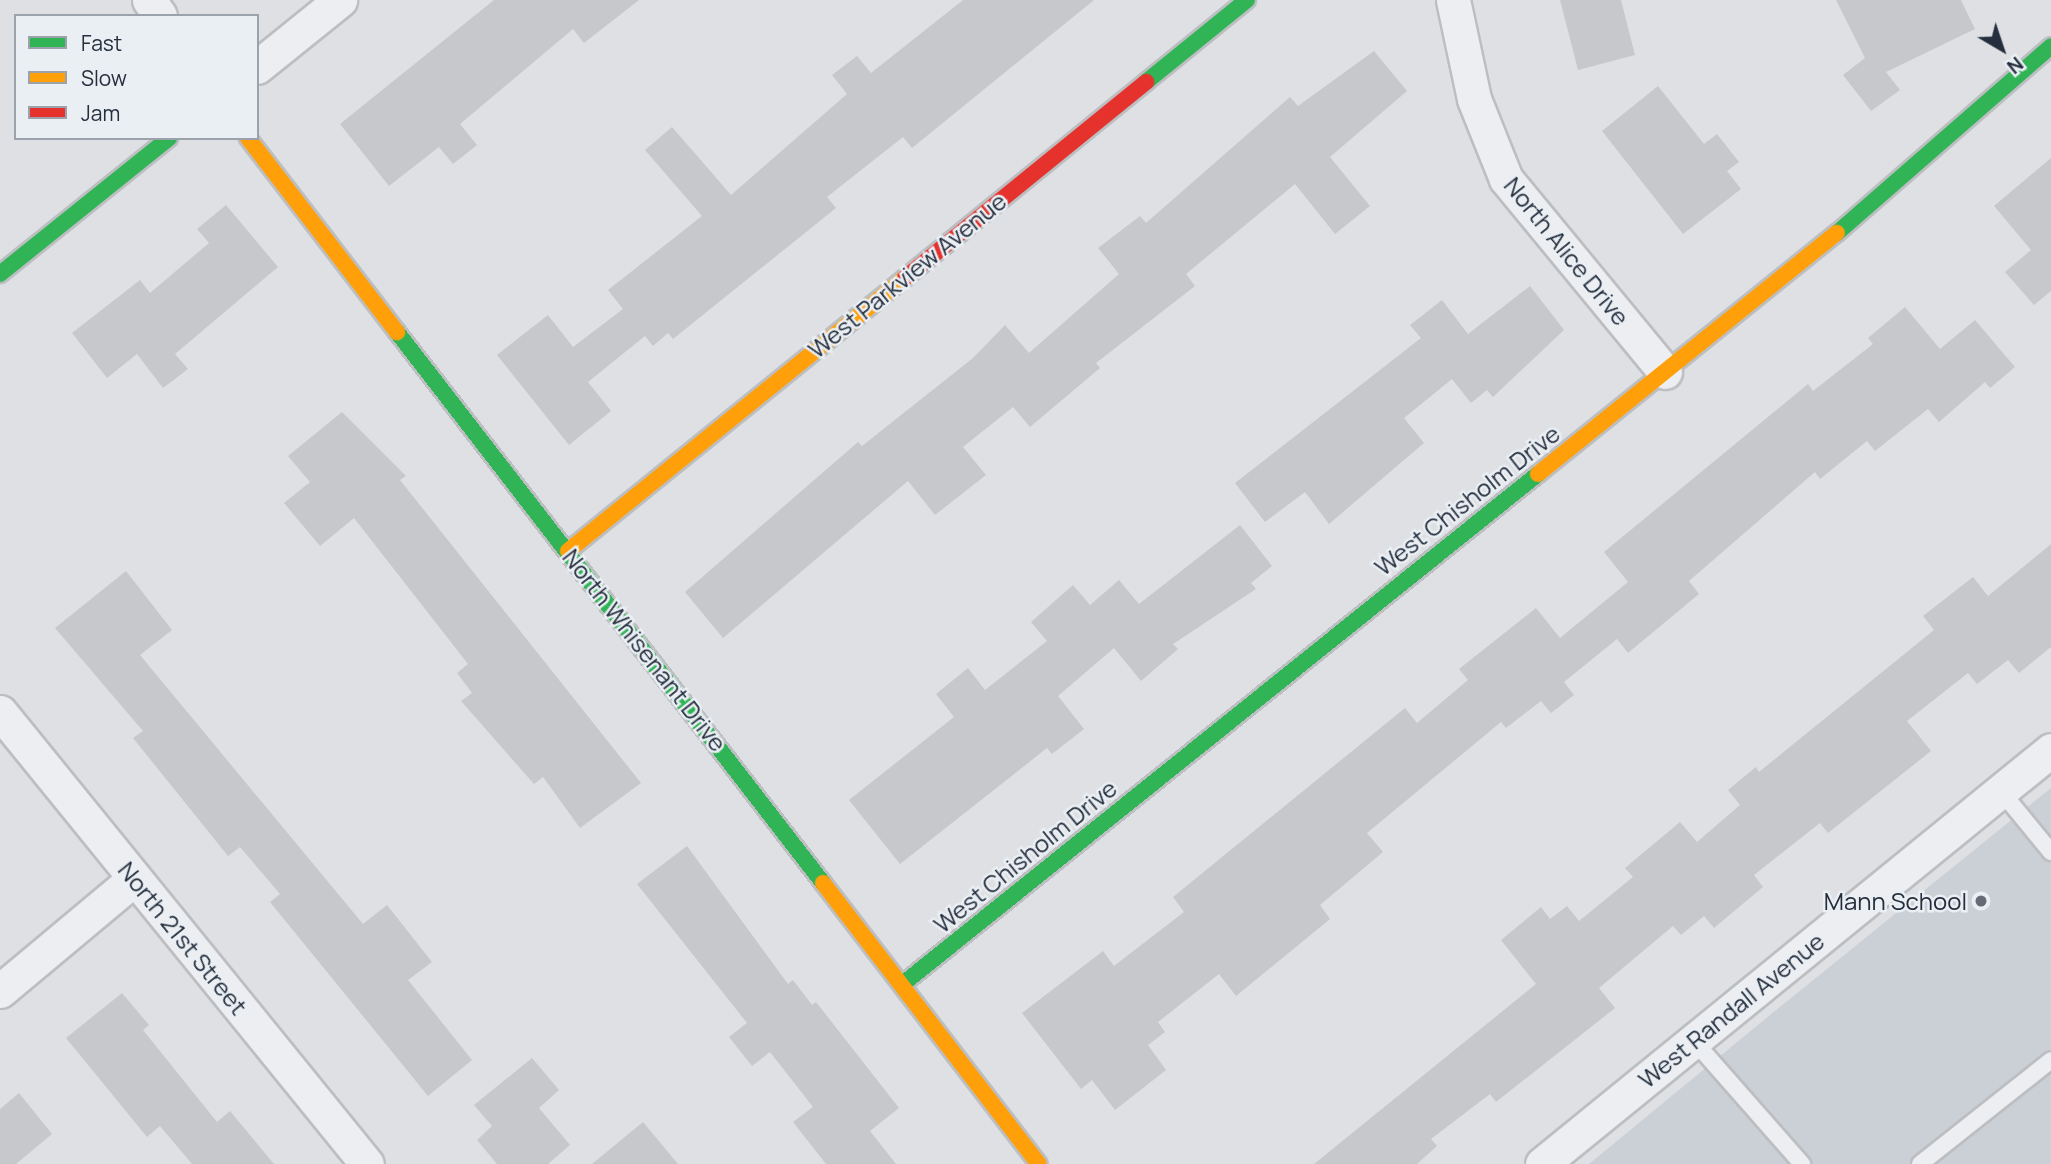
<!DOCTYPE html>
<html>
<head>
<meta charset="utf-8">
<style>
	body { margin:0 }
	#map { position:relative; width:2051px; height:1164px; overflow:hidden; background:#dee0e3; font-family:Manrope,sans-serif }
	div>[style] { position:absolute }
	.built>* { inset:0; background:#cbd0d7 }
	.building>* { inset:0; background:#c6c8cb }
	.roads { filter:drop-shadow(2px 0 #bcbec1) drop-shadow(-2px 0 #bcbec1) drop-shadow(0 2px #bcbec1) drop-shadow(0 -2px #bcbec1) }
	.lane>* { height:16px; margin:-8px; padding:0 8px; transform-origin:8px; border-radius:8px; background:#edeef1 }
	.street>* { height:33px; margin:-16.5px; padding:0 16.5px; transform-origin:16.5px; border-radius:16.5px; background:#edeef1 }
	.fast>* { height:16px; margin:-8px; padding:0 8px; transform-origin:8px; border-radius:8px; background:#30b455 }
	.slow>* { height:16px; margin:-8px; padding:0 8px; transform-origin:8px; border-radius:8px; background:#ff9f0a }
	.jam>* { height:16px; margin:-8px; padding:0 8px; transform-origin:8px; border-radius:8px; background:#e5322d }
	.dots>* { width:19px; height:19px; translate:-50% -50%; box-sizing:border-box; border:4px solid #eaeff4; border-radius:50% }
	span { translate:-50% -50%; white-space:nowrap; text-align:center; line-height:1.15; -webkit-text-stroke:5px #eaeff4; paint-order:stroke }
	.street-label { font-size:24px; color:#252e3d }
	.poi-label { font-size:24px; color:#252e3d }
	.right { translate:-100% -50%; text-align:right }
	.legend { position:absolute; left:14px; top:14px; width:245px; height:126px; box-sizing:border-box; background:#eaeff4; border:2px solid #9ba2ab; margin:0; padding:9px 12px; list-style:none; font-size:21px; color:#252e3d }
	.legend li { display:flex; align-items:center; gap:14px; height:35px }
	.legend b { width:35px; border:2px solid #9ba2ab }
	.north { position:absolute; left:1967px; top:14px; width:70px; height:70px; -webkit-text-stroke:5px #eaeff4; paint-order:stroke; rotate:141deg; font-size:19px; font-weight:700; line-height:28px; text-align:center; color:#252e3d }
	.north::after { content:''; display:block; margin:auto; width:24px; height:32px; background:#252e3d; clip-path:polygon(50% 0,100% 100%,50% 72%,0 100%) }
</style>
</head>
<body>
<div id="map">
	<div class="built">
		<i style="clip-path:polygon(2051px 788px,2051px 1164px,1589px 1164px,1770px 1015px)"></i>
	</div>
	<div class="building">
		<i style="clip-path:polygon(494px 0,639px 0,584px 43px,573px 29px,460px 124px,477px 145px,453px 164px,439px 147px,389px 186px,340px 124px)"></i>
		<i style="clip-path:polygon(963px 0,1094px 0,912px 148px,903px 137px,827px 197px,836px 208px,673px 339px,668px 333px,653px 346px,645px 336px,588px 382px,611px 411px,569px 445px,497px 355px,548px 315px,573px 347px,623px 309px,608px 290px,702px 216px,645px 150px,672px 127px,731px 195px,847px 94px,832px 75px,857px 56px,871px 73px)"></i>
		<i style="clip-path:polygon(1560px 0,1621px 0,1635px 55px,1578px 70px)"></i>
		<i style="clip-path:polygon(1836px 0,1961px 0,1975px 29px,1886px 72px,1900px 90px,1871px 111px,1843px 75px,1865px 58px)"></i>
		<i style="clip-path:polygon(1374px 51px,1407px 91px,1330px 157px,1370px 206px,1335px 234px,1295px 184px,1186px 274px,1195px 286px,1096px 363px,1100px 368px,1030px 427px,1013px 407px,963px 447px,986px 475px,935px 515px,908px 481px,723px 638px,685px 592px,858px 442px,862px 446px,973px 358px,1005px 325px,1029px 353px,1119px 274px,1098px 248px,1140px 216px,1146px 223px,1290px 97px,1298px 106px)"></i>
		<i style="clip-path:polygon(1658px 86px,1704px 144px,1717px 134px,1739px 162px,1727px 171px,1741px 189px,1683px 234px,1602px 131px)"></i>
		<i style="clip-path:polygon(2051px 158px,2051px 291px,2034px 305px,2005px 272px,2031px 250px,1994px 206px)"></i>
		<i style="clip-path:polygon(226px 205px,278px 267px,175px 354px,188px 369px,163px 388px,137px 354px,107px 378px,72px 333px,140px 280px,150px 293px,209px 243px,197px 229px)"></i>
		<i style="clip-path:polygon(1530px 286px,1564px 330px,1493px 397px,1487px 390px,1471px 403px,1452px 379px,1404px 418px,1424px 443px,1329px 524px,1305px 492px,1265px 522px,1235px 483px,1421px 338px,1410px 325px,1442px 300px,1468px 334px)"></i>
		<i style="clip-path:polygon(1905px 307px,1940px 349px,1975px 320px,2015px 367px,1990px 388px,1985px 382px,1939px 422px,1928px 409px,1875px 451px,1867px 441px,1820px 479px,1815px 472px,1689px 581px,1699px 594px,1628px 653px,1617px 639px,1564px 682px,1574px 695px,1551px 713px,1541px 701px,1506px 728px,1501px 722px,1367px 833px,1383px 852px,1320px 905px,1330px 919px,1236px 996px,1219px 974px,1158px 1022px,1165px 1032px,1148px 1045px,1166px 1070px,1115px 1110px,1092px 1080px,1081px 1089px,1022px 1013px,1103px 951px,1114px 966px,1184px 912px,1173px 897px,1405px 708px,1417px 723px,1468px 680px,1459px 669px,1536px 608px,1560px 638px,1628px 582px,1604px 552px,1808px 384px,1813px 391px,1873px 344px,1868px 338px)"></i>
		<i style="clip-path:polygon(342px 412px,406px 476px,400px 480px,641px 783px,580px 828px,543px 777px,534px 784px,461px 701px,472px 693px,457px 673px,468px 664px,354px 518px,320px 546px,284px 503px,310px 482px,288px 456px)"></i>
		<i style="clip-path:polygon(1240px 525px,1272px 566px,1251px 583px,1256px 589px,1173px 644px,1178px 649px,1141px 681px,1114px 648px,1058px 696px,1084px 729px,1052px 754px,1047px 748px,900px 864px,849px 800px,954px 717px,936px 694px,968px 668px,985px 690px,1047px 641px,1031px 622px,1073px 585px,1090px 605px,1119px 580px,1139px 604px)"></i>
		<i style="clip-path:polygon(2051px 544px,2051px 647px,2019px 673px,2008px 660px,1977px 684px,1968px 673px,1907px 721px,1931px 751px,1828px 833px,1820px 823px,1754px 875px,1763px 887px,1714px 928px,1704px 916px,1681px 935px,1673px 926px,1599px 988px,1615px 1008px,1496px 1102px,1490px 1094px,1431px 1139px,1437px 1146px,1417px 1164px,1314px 1164px,1536px 984px,1501px 940px,1541px 907px,1550px 919px,1567px 906px,1579px 921px,1633px 877px,1625px 868px,1680px 822px,1697px 842px,1740px 805px,1728px 790px,1756px 767px,1759px 772px,1934px 630px,1923px 616px,1973px 577px,1988px 596px)"></i>
		<i style="clip-path:polygon(126px 571px,172px 630px,140px 655px,363px 924px,387px 905px,432px 962px,408px 980px,472px 1060px,428px 1096px,270px 902px,280px 894px,240px 847px,228px 856px,133px 738px,143px 731px,55px 628px)"></i>
		<i style="clip-path:polygon(687px 846px,788px 984px,793px 980px,812px 1005px,816px 1002px,899px 1108px,870px 1131px,896px 1164px,826px 1164px,793px 1122px,813px 1107px,770px 1052px,752px 1066px,729px 1037px,747px 1023px,637px 884px)"></i>
		<i style="clip-path:polygon(122px 993px,149px 1025px,143px 1030px,217px 1122px,230px 1111px,274px 1164px,192px 1164px,160px 1126px,147px 1137px,66px 1038px)"></i>
		<i style="clip-path:polygon(532px 1058px,559px 1090px,539px 1108px,570px 1145px,548px 1164px,497px 1164px,477px 1140px,492px 1126px,474px 1105px)"></i>
		<i style="clip-path:polygon(19px 1093px,52px 1134px,16px 1164px,0 1164px,0 1109px)"></i>
		<i style="clip-path:polygon(643px 1122px,678px 1164px,592px 1164px)"></i>
	</div>
	<div class="roads">
		<div class="lane">
			<i style="left:2001px;top:791px;width:79px;rotate:50.7deg"></i>
			<i style="left:1694px;top:1041px;width:164px;rotate:48.7deg"></i>
			<i style="left:1920px;top:1164px;width:167px;rotate:-38.4deg"></i>
		</div>
		<div class="street">
			<i style="left:149px;top:0;width:19px;rotate:55deg"></i>
			<i style="left:1453px;top:0;width:101px;rotate:78deg"></i>
			<i style="left:1474px;top:99px;width:86px;rotate:68.2deg"></i>
			<i style="left:1506px;top:179px;width:250px;rotate:50.5deg"></i>
			<i style="left:257px;top:67px;width:107px;rotate:-38.9deg"></i>
			<i style="left:0;top:712px;width:582px;rotate:50.93deg"></i>
			<i style="left:0;top:991px;width:175px;rotate:-39.9deg"></i>
			<i style="left:1542px;top:1164px;width:656px;rotate:-39.12deg"></i>
		</div>
		<div class="fast">
			<i style="left:1146px;top:82px;width:130px;rotate:-39.1deg"></i>
			<i style="left:1837px;top:233px;width:284px;rotate:-41.1deg"></i>
			<i style="left:0;top:274px;width:217px;rotate:-38.8deg"></i>
			<i style="left:397px;top:332px;width:696px;rotate:52.29deg"></i>
			<i style="left:904px;top:983px;width:813px;rotate:-38.76deg"></i>
		</div>
		<div class="slow">
			<i style="left:248px;top:138px;width:245px;rotate:52.5deg"></i>
			<i style="left:1538px;top:474px;width:384px;rotate:-38.9deg"></i>
			<i style="left:568px;top:551px;width:434px;rotate:-39deg"></i>
			<i style="left:823px;top:883px;width:354px;rotate:52.5deg"></i>
		</div>
		<div class="jam">
			<i style="left:905px;top:278px;width:311px;rotate:-39.1deg"></i>
		</div>
	</div>
	<div class="dots">
		<i style="left:1981px;top:901px;background:#666c77"></i>
	</div>
	<div class="street-label">
		<span style="left:1567px;top:251px;rotate:51deg">North Alice Drive</span>
		<span style="left:907px;top:275px;rotate:-39deg">West Parkview Avenue</span>
		<span style="left:1467px;top:500px;rotate:-38deg">West Chisholm Drive</span>
		<span style="left:645px;top:650px;rotate:52deg">North Whisenant Drive</span>
		<span style="left:1025px;top:856px;rotate:-39deg">West Chisholm Drive</span>
		<span style="left:183px;top:938px;rotate:51deg">North 21st Street</span>
		<span style="left:1731px;top:1010px;rotate:-39deg">West Randall Avenue</span>
	</div>
	<div class="poi-label">
		<span class="right" style="left:1967px;top:901px">Mann School</span>
	</div>
	<ul class="legend">
	<li><b style="height:9px;background:#30b455"></b>Fast</li>
	<li><b style="height:9px;background:#ff9f0a"></b>Slow</li>
	<li><b style="height:9px;background:#e5322d"></b>Jam</li>
	</ul>
	<div class="north">N</div>
</div>
</body>
</html>
